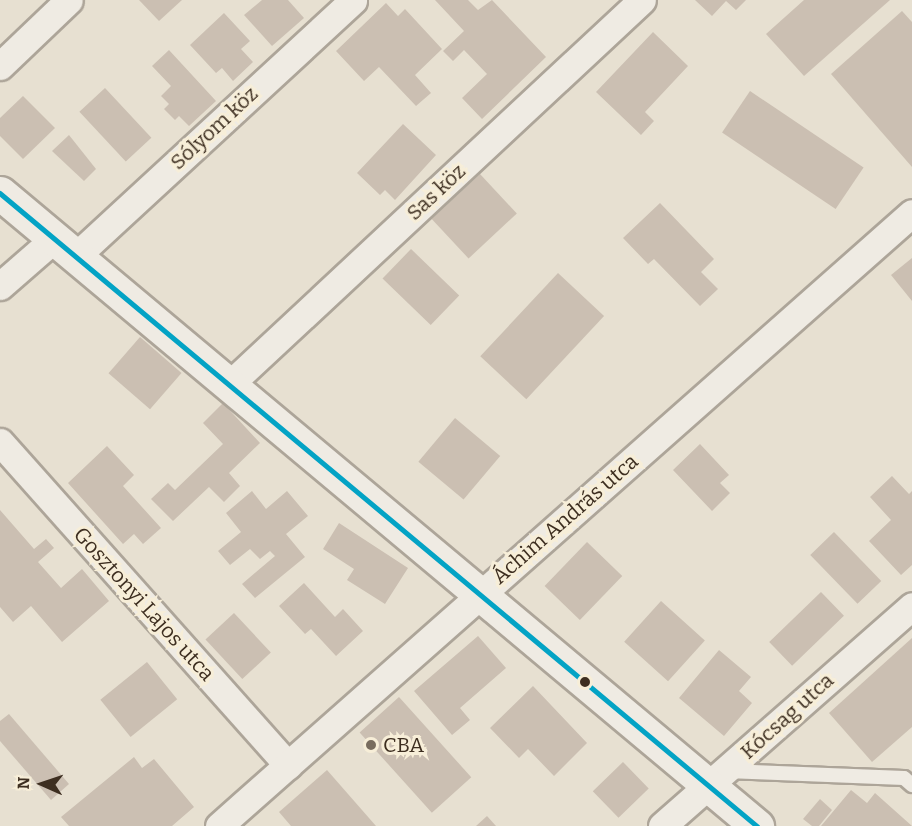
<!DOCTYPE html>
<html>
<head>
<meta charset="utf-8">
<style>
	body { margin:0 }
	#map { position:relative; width:912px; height:826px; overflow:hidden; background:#e7e0d1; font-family:Bitter,serif }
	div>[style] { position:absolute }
	.building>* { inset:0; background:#cbbfb2; transform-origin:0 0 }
	.roads { filter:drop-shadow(2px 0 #ada599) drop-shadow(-2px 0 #ada599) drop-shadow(0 2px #ada599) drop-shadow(0 -2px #ada599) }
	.service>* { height:14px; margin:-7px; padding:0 7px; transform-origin:7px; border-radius:7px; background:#efebe3 }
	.minor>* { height:27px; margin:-13.5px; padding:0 13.5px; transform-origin:13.5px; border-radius:13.5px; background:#efebe3 }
	.tertiary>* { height:33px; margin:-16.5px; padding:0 16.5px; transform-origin:16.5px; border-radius:16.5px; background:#efebe3 }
	.bus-1>* { height:4.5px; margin:-2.25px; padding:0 2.25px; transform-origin:2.25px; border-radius:2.25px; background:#03a3c5 }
	.dots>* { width:16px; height:16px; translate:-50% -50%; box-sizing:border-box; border:3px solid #f7eed8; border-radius:50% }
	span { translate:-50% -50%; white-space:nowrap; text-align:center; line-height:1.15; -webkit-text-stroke:6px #f7eed8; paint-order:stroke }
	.street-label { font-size:21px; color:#3d2e20 }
	.poi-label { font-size:21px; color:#3d2e20 }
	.left { translate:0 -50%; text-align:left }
	.north { position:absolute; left:12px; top:754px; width:60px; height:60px; -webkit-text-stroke:4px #f7eed8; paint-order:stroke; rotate:273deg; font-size:16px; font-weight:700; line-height:24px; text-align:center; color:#3d2e20 }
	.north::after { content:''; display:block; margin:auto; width:21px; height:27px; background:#3d2e20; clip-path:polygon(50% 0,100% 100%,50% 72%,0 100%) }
</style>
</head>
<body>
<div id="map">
	<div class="building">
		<i style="clip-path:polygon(139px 0,182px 0,159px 21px)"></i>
		<i style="clip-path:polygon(262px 0,288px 0,304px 18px,272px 46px,244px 15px)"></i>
		<i style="clip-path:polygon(435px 0,468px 0,478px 10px,492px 0,546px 57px,482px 119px,462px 98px,487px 74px,464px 50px,453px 61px,443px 51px,464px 31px)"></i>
		<i style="clip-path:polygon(695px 0,746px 0,736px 10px,726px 1px,712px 16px)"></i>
		<i style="clip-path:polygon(804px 0,890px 0,804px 76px,766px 34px)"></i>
		<i style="clip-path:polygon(386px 3px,398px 16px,405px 9px,442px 49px,415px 75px,431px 93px,416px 106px,379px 67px,364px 81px,336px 51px)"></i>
		<i style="clip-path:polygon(902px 11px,912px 22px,912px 167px,831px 74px)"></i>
		<i style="clip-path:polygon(224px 13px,250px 41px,241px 49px,253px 62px,233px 81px,222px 68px,216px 73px,190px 45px)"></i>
		<i style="clip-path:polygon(653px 32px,688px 66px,645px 112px,654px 121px,641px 135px,596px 92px)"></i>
		<i style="clip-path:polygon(169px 50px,216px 101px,189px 126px,179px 116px,175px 120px,164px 109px,169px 104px,161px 96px,171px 86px,152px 66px)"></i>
		<i style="left:105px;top:88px;width:68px;height:35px;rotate:47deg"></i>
		<i style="left:750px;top:91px;width:137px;height:50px;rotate:34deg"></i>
		<i style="clip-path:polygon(23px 96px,55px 128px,23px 159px,0 136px,0 118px)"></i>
		<i style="clip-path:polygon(403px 124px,436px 155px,395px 200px,385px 190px,380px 195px,357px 173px)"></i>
		<i style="clip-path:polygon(69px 135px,96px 169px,84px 181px,52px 151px)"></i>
		<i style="left:480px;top:174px;width:54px;height:66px;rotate:47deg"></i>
		<i style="clip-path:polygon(660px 203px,714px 259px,701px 272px,718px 289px,700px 306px,654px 259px,648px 264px,623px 238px)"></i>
		<i style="left:411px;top:249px;width:67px;height:41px;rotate:44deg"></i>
		<i style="clip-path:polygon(912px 258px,912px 301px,891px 275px)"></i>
		<i style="left:558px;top:273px;width:63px;height:114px;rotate:43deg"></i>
		<i style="left:140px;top:337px;width:55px;height:48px;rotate:41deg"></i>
		<i style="clip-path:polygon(223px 403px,260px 443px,229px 473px,240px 486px,224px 502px,209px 487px,173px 521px,151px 499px,168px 483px,175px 490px,223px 444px,203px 423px)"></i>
		<i style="left:455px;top:418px;width:59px;height:57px;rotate:40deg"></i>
		<i style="clip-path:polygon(700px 444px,729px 475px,720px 483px,730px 493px,712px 511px,673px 470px)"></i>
		<i style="clip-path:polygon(107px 446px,134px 475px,123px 486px,161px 528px,143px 544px,134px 534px,123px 544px,68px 483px)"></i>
		<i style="clip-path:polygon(892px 476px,909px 494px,912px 491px,912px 565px,901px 575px,869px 541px,891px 520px,870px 497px)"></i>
		<i style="clip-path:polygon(252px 491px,266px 509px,287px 491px,308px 516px,286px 534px,305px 557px,255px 598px,242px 584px,275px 556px,270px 551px,260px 559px,250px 549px,230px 565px,218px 551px,241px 532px,226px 513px)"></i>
		<i style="clip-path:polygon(0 510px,34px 549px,46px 539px,54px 548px,38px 562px,61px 588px,82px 569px,109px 601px,62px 642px,31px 606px,13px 622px,0 607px)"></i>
		<i style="clip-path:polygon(339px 523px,408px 568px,385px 604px,347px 580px,354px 569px,323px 549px)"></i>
		<i style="left:834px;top:532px;width:68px;height:33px;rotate:46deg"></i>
		<i style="left:587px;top:542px;width:49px;height:61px;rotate:44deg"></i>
		<i style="clip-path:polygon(304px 583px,335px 617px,343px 609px,363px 631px,336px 656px,311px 629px,305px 634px,279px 606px)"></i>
		<i style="left:821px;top:592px;width:33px;height:72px;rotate:46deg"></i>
		<i style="left:661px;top:601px;width:59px;height:55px;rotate:42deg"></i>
		<i style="left:234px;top:613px;width:54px;height:39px;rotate:47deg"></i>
		<i style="clip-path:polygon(478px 636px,506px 668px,460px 708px,470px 720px,452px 735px,414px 691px)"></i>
		<i style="clip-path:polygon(912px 638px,912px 727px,872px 762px,829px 713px)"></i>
		<i style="clip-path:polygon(719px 650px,751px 677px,739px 691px,752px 703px,724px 736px,679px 698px)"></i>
		<i style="left:147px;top:662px;width:48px;height:60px;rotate:51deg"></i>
		<i style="clip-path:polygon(533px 686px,587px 743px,554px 776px,528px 749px,519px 758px,490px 728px)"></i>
		<i style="left:399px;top:697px;width:108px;height:53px;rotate:48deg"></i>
		<i style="clip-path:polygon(9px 714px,69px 784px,51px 800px,0 741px,0 721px)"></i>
		<i style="clip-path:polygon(134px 757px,142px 768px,154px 759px,194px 807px,172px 826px,69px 826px,61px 817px)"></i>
		<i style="left:623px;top:762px;width:37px;height:42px;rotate:46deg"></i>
		<i style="clip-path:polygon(327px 770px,376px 826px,291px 826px,279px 812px)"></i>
		<i style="clip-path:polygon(851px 790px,867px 803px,875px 793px,912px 826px,821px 826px)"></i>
		<i style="clip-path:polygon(820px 799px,832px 810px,819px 826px,812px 826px,803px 819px)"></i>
		<i style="clip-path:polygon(487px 816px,496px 826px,476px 826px)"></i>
	</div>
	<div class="roads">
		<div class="service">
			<i style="left:727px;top:771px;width:177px;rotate:2.3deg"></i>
			<i style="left:904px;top:778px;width:11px;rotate:41deg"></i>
		</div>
		<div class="minor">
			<i style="left:0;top:66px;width:95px;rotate:-43.7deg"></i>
			<i style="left:76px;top:256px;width:377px;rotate:-42.7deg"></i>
			<i style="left:0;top:286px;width:73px;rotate:-41.1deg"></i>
			<i style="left:230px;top:384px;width:563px;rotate:-42.99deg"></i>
			<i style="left:0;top:442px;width:433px;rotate:48.3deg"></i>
			<i style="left:219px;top:826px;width:925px;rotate:-41.49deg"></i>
			<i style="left:662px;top:826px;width:333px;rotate:-41.3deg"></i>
		</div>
		<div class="tertiary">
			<i style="left:0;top:193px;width:987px;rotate:39.9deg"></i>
		</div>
	</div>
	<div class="bus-1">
		<i style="left:0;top:193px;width:987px;rotate:39.9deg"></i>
	</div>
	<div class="dots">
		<i style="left:585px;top:682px;background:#3d2e20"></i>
		<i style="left:371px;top:745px;background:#786c5e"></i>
	</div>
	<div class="street-label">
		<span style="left:214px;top:128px;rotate:-43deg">Sólyom köz</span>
		<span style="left:436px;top:192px;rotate:-43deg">Sas köz</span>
		<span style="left:565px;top:519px;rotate:-41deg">Áchim András utca</span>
		<span style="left:144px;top:604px;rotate:48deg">Gosztonyi Lajos utca</span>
		<span style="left:787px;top:716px;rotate:-42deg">Kócsag utca</span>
	</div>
	<div class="poi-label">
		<span class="left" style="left:383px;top:745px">CBA</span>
	</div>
	<div class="north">N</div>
</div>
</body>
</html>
